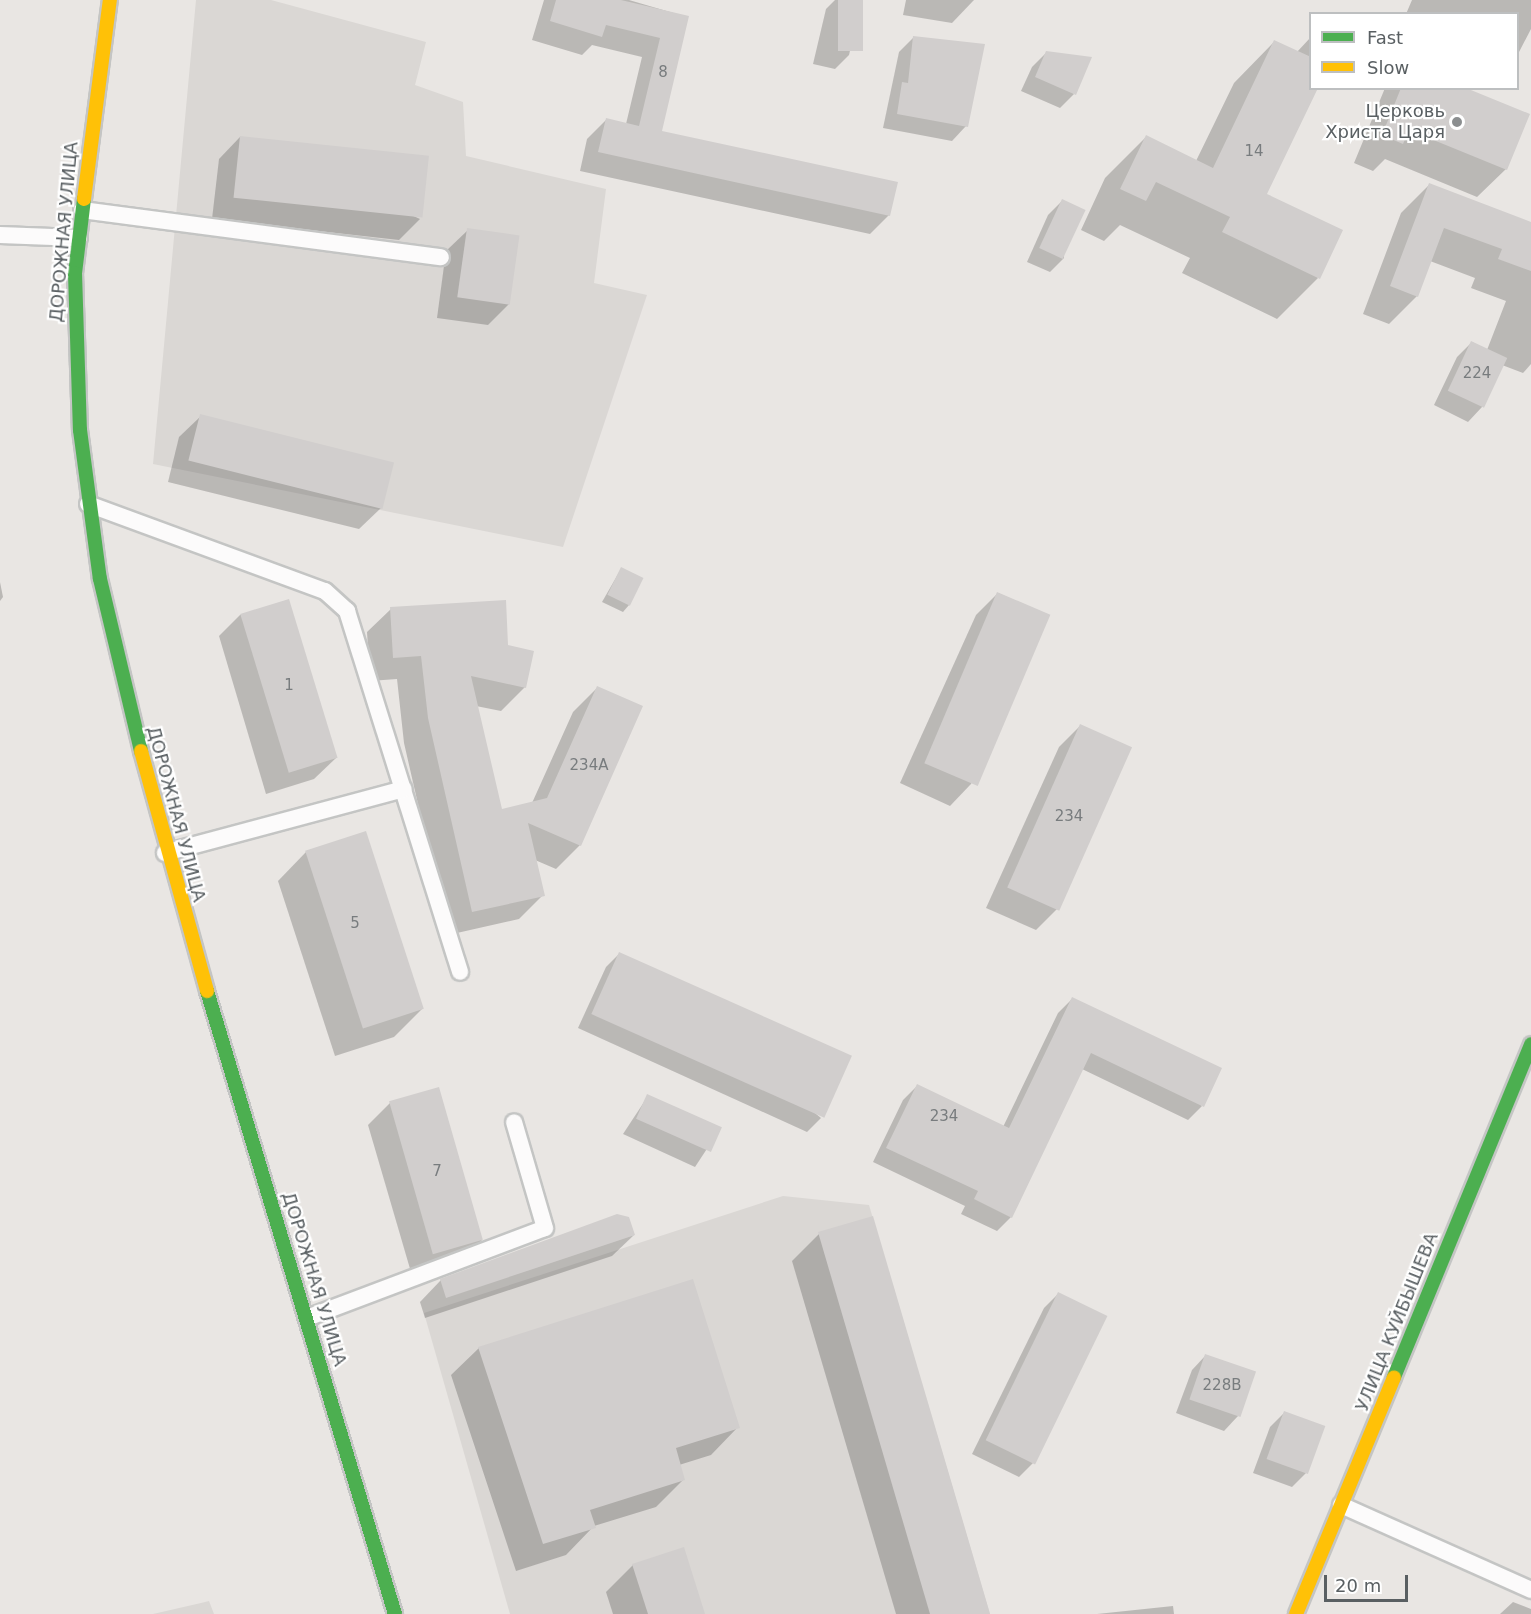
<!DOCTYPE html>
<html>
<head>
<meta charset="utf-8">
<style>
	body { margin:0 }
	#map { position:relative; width:1531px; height:1614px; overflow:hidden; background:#e9e6e3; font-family:"DejaVu Sans",sans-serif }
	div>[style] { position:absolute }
	.industrial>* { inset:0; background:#dad7d4 }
	.shadow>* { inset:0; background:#0003 }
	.building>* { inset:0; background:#d1cecd; transform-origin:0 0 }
	.roads { filter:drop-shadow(2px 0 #c4c5c4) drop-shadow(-2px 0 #c4c5c4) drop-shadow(0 2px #c4c5c4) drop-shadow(0 -2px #c4c5c4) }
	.lane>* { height:16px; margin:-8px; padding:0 8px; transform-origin:8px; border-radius:8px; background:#fcfbfb }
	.fast>* { height:14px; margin:-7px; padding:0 7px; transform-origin:7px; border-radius:7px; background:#4caf50 }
	.slow>* { height:14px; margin:-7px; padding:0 7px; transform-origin:7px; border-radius:7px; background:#ffc107 }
	.dots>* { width:16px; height:16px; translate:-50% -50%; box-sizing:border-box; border:3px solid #fff; border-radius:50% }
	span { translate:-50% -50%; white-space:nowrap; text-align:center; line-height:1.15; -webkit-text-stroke:4.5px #fff; paint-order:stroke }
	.number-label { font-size:15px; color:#787c7e }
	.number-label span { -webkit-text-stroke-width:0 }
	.poi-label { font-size:18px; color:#595f62 }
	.right { translate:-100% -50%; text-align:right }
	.street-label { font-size:18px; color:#595f62 }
	.legend { position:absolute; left:1309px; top:12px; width:210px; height:78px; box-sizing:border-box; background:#fff; border:2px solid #bdbfc0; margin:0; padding:8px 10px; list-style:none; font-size:18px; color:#595f62 }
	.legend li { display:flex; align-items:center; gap:12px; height:30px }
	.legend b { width:30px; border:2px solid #bdbfc0 }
	.scale { position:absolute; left:1324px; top:1575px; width:84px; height:27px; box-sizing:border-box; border:3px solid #595f62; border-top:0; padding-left:8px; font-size:18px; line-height:21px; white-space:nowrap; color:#595f62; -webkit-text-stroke:4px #fff; paint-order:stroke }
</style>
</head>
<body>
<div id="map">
	<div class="industrial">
		<i style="clip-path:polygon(196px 0,271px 0,426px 42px,415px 85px,463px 102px,466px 156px,606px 189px,594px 283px,647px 295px,563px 547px,153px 464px)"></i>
		<i style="clip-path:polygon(783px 1196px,869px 1205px,990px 1614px,510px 1614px,424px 1313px)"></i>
		<i style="clip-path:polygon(209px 1601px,214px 1614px,153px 1614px,201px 1603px)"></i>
	</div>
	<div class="shadow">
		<i style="clip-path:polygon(544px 0,629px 0,687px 17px,660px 132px,889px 215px,870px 234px,580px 171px,587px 139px,606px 120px,626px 124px,642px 57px,592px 45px,582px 55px,532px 40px)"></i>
		<i style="clip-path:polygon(835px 0,862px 0,849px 55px,835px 69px,813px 64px,826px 9px)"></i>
		<i style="clip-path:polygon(906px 0,974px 0,952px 23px,903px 15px)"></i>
		<i style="clip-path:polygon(1412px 0,1531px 0,1531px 29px,1518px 54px,1518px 14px,1406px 14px)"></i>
		<i style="clip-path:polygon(913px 38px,966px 126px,952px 141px,883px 128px,899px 52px)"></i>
		<i style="clip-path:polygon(1310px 38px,1310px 88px,1265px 195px,1318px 278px,1277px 319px,1182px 273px,1190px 258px,1120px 225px,1104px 241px,1081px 230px,1105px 178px,1146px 137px,1196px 161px,1234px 83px,1274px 42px,1297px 52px)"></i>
		<i style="clip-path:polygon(1046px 53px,1074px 94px,1060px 108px,1021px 91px,1032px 67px)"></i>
		<i style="clip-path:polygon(1385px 88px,1462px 88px,1506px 169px,1477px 197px,1385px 159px,1373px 171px,1354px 163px)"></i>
		<i style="clip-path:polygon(240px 137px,420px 219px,399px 240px,212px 219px,219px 159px)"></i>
		<i style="clip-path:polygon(1429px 185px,1531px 223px,1531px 364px,1523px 373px,1502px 365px,1482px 407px,1468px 422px,1434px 405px,1457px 357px,1472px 342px,1487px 350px,1506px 301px,1471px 288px,1475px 278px,1430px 261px,1417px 296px,1389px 324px,1363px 314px,1401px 213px)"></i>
		<i style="clip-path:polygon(1062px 201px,1064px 258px,1050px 272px,1027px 262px,1048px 215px)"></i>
		<i style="clip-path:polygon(468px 230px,509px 304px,488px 325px,437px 318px,446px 251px)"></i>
		<i style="clip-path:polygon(201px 416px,381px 508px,359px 529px,168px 482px,179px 437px)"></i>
		<i style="clip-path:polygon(621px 569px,629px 605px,623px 612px,602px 602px)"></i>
		<i style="clip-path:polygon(0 582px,3px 597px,0 601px)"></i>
		<i style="clip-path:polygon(998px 593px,1048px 616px,971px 784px,950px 806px,900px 783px,976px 615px)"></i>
		<i style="clip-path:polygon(288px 600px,336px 758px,314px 779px,266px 794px,219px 636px,240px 615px)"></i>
		<i style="clip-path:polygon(391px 609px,507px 646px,525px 687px,501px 711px,476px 706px,500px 811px,532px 803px,573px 712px,597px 688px,580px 845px,556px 869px,535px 860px,543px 895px,519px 919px,448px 935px,404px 743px,397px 679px,370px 681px,367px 632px)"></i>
		<i style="clip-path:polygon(1080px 726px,1057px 909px,1036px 930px,986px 908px,1059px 747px)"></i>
		<i style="clip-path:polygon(306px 852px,422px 1009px,394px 1037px,335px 1056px,278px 881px)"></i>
		<i style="clip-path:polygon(620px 953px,821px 1118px,807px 1132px,578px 1028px,606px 967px)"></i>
		<i style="clip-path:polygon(1072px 999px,1202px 1106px,1188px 1120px,1082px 1069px,1011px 1217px,997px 1231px,961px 1214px,965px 1206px,873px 1162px,903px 1100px,917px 1086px,1003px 1127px,1058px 1013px)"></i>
		<i style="clip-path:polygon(648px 1096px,720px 1129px,695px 1167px,623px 1134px)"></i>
		<i style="clip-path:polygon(390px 1103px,482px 1240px,461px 1261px,413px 1279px,368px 1125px)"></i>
		<i style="clip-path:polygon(819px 1234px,988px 1614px,896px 1614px,792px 1261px)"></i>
		<i style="clip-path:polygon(634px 1235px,612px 1256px,425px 1318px,420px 1302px,441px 1280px)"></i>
		<i style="clip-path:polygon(1058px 1294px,1033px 1463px,1019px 1477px,972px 1454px,1044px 1308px)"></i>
		<i style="clip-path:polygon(479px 1348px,738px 1427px,711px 1455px,679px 1465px,684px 1479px,656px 1507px,594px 1526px,566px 1555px,516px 1571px,451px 1375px)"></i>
		<i style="clip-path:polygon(1206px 1355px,1254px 1373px,1238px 1416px,1224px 1431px,1176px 1413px,1192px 1370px)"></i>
		<i style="clip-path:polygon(1284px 1413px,1323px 1427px,1306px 1473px,1292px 1487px,1253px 1473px,1270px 1427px)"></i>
		<i style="clip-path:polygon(633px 1565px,704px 1614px,613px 1614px,606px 1592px)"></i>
		<i style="clip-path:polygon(1513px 1602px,1531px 1609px,1531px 1614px,1500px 1614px)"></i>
		<i style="clip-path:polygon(1173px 1606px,1174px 1614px,1097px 1614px)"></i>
	</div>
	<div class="building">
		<i style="clip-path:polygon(556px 0,621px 0,689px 16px,662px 131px,898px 182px,890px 216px,598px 152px,606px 118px,639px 126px,660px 38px,606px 25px,602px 37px,550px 21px)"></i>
		<i style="left:838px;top:0;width:25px;height:51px"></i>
		<i style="clip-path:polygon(913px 36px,985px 44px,968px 127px,897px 114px,902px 82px,908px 83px)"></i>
		<i style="clip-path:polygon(1274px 40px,1311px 57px,1311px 88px,1318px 88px,1267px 194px,1343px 230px,1320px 279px,1222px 232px,1230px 217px,1156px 182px,1146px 201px,1120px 189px,1146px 135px,1213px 168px)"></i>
		<i style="clip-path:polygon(1046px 51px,1092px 57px,1076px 95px,1035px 77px)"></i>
		<i style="clip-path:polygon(1401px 88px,1466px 88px,1530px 114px,1507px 170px,1409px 130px,1403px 144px,1382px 135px)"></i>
		<i style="left:240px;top:136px;width:190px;height:62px;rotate:6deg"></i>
		<i style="clip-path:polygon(1429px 183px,1531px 222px,1531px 271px,1498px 259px,1502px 249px,1444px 228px,1418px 297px,1390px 286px)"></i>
		<i style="left:1062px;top:199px;width:26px;height:54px;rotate:25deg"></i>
		<i style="left:467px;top:228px;width:53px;height:70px;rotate:8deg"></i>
		<i style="left:1471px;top:341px;width:40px;height:55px;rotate:25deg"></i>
		<i style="left:200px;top:414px;width:200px;height:48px;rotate:14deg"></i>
		<i style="left:621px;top:567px;width:25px;height:31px;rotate:26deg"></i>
		<i style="left:997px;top:592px;width:58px;height:186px;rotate:23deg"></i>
		<i style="left:289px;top:599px;width:166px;height:51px;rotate:73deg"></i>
		<i style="clip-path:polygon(506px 600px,508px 645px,534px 651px,526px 688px,471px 676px,502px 809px,547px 798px,597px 686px,643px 706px,581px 846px,528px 823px,545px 896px,472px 912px,428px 718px,421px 656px,393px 658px,390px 607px)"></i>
		<i style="left:1080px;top:724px;width:57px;height:179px;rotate:24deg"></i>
		<i style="left:366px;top:831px;width:187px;height:64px;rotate:72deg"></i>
		<i style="left:619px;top:952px;width:255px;height:68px;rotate:24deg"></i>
		<i style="clip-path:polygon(1072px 997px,1222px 1068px,1204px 1107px,1091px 1053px,1012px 1218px,974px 1199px,978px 1191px,886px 1148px,917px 1084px,1009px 1128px)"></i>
		<i style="left:439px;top:1087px;width:159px;height:52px;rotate:74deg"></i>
		<i style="left:647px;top:1094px;width:82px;height:27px;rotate:24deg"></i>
		<i style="clip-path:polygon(617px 1214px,629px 1217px,635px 1235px,446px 1298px,440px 1279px)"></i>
		<i style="clip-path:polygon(873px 1216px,964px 1525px,990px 1614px,930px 1614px,818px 1232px)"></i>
		<i style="clip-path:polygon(693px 1279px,740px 1428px,676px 1448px,685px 1480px,590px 1510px,596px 1528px,543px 1544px,478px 1347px)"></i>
		<i style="left:1058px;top:1292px;width:55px;height:165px;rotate:26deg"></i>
		<i style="left:1205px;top:1354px;width:54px;height:48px;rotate:19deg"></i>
		<i style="left:1284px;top:1411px;width:44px;height:51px;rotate:20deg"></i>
		<i style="clip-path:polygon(684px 1547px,705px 1614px,648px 1614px,632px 1564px)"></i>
	</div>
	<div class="roads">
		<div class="lane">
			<i style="left:82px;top:210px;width:362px;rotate:7.5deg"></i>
			<i style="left:0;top:235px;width:79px;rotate:2.2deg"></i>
			<i style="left:88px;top:504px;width:252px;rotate:20.2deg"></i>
			<i style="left:325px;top:591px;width:30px;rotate:42deg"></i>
			<i style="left:347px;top:611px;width:378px;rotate:72.6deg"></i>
			<i style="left:165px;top:853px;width:247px;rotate:-15deg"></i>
			<i style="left:307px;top:1318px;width:254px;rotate:-20.7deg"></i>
			<i style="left:545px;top:1228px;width:110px;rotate:-106.3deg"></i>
			<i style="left:1341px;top:1505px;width:208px;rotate:24.1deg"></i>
		</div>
		<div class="fast">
			<i style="left:84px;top:199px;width:75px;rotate:96.9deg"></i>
			<i style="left:75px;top:273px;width:157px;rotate:88.2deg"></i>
			<i style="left:80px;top:430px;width:150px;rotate:82.4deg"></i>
			<i style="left:100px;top:579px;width:177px;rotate:76.6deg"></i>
			<i style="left:207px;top:991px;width:651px;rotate:73.21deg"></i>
			<i style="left:1394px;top:1377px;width:360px;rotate:-67.6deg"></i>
		</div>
		<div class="slow">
			<i style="left:84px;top:199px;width:201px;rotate:-82.6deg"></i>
			<i style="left:141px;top:751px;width:249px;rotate:74.6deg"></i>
			<i style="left:1296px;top:1614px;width:256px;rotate:-67.5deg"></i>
		</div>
	</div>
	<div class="dots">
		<i style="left:1457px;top:122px;background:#8b8e8f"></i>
	</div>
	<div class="number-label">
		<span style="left:663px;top:73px">8</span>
		<span style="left:1254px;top:152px">14</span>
		<span style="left:1477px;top:374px">224</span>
		<span style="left:289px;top:686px">1</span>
		<span style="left:589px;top:766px">234А</span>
		<span style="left:1069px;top:817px">234</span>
		<span style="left:355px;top:924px">5</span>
		<span style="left:944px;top:1117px">234</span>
		<span style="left:437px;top:1172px">7</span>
		<span style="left:1222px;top:1386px">228В</span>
	</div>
	<div class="poi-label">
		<span class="right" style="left:1445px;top:122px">Церковь<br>Христа Царя</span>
	</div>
	<div class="street-label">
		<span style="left:64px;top:232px;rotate:-85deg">ДОРОЖНАЯ УЛИЦА</span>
		<span style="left:176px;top:814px;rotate:75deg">ДОРОЖНАЯ УЛИЦА</span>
		<span style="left:314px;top:1279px;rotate:73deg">ДОРОЖНАЯ УЛИЦА</span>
		<span style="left:1397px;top:1322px;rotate:-68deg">УЛИЦА КУЙБЫШЕВА</span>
	</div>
	<ul class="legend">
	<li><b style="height:8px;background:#4caf50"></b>Fast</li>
	<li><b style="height:8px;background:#ffc107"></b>Slow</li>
	</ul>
	<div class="scale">20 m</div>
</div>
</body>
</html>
